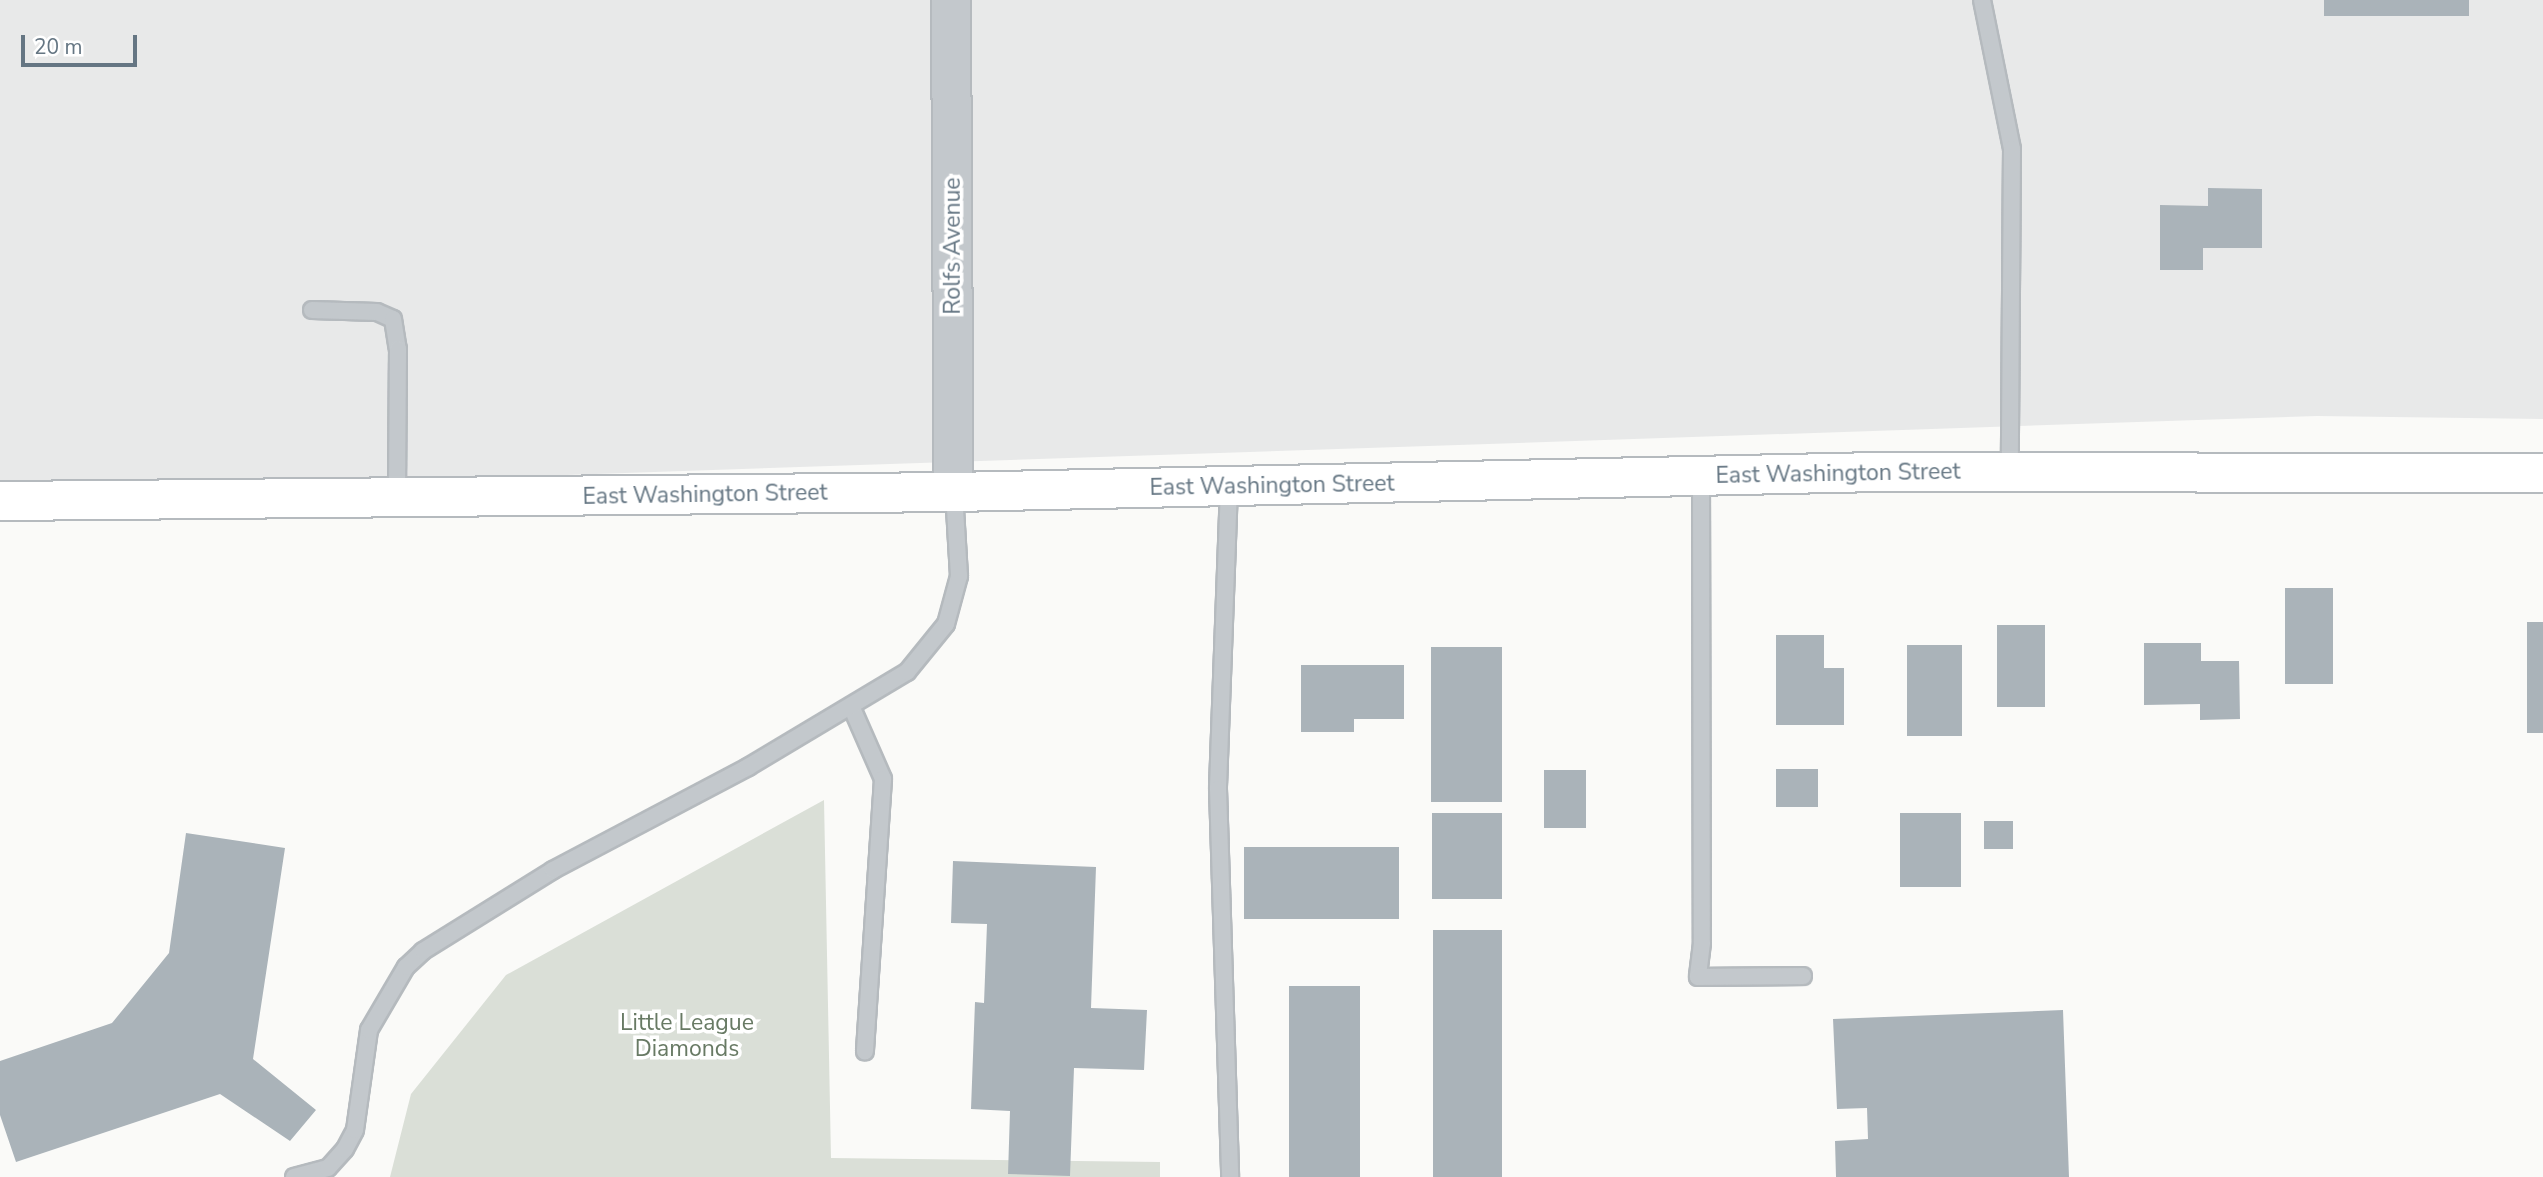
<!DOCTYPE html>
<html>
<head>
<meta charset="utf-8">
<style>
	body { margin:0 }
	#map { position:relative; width:2543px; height:1177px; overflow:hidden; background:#fafaf8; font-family:"Nunito Sans",sans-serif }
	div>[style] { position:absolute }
	.built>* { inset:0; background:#e8e9e9 }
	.green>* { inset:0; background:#dadfd7 }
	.building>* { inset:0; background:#aab3b9; transform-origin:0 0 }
	.roads { filter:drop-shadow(2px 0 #b5babe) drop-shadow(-2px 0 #b5babe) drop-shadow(0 2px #b5babe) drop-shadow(0 -2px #b5babe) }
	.service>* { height:16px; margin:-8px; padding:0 8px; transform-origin:8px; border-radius:8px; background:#c3c8cc }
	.tertiary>* { height:38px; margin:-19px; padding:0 19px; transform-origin:19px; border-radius:19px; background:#c3c8cc }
	.primary>* { height:38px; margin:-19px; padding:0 19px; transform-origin:19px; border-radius:19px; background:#fff }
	span { translate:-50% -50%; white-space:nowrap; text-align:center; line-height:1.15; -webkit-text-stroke:7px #fff; paint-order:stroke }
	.street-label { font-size:23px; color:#657683 }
	.park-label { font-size:23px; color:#687a64 }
	.scale { position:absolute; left:21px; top:35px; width:116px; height:32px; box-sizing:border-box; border:4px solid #657683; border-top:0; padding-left:9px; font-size:21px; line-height:24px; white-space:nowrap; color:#657683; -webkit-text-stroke:5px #fff; paint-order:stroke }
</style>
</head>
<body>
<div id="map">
	<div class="built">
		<i style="clip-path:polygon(0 0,2543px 0,2543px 419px,2317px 416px,0 494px)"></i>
	</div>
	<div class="green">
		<i style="clip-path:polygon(824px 800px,831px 1158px,1160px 1162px,1160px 1177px,390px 1177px,411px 1094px,506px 975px)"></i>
	</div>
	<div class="building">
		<i style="left:2324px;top:0;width:145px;height:16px"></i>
		<i style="clip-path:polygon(2208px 188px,2262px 189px,2262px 248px,2203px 248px,2203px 270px,2160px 270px,2160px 205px,2208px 206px)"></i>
		<i style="left:2285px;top:588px;width:48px;height:96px"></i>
		<i style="left:2527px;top:622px;width:16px;height:111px"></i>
		<i style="left:1997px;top:625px;width:48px;height:82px"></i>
		<i style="clip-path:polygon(1776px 635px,1824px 635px,1824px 668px,1844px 668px,1844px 725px,1776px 725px)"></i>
		<i style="clip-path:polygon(2144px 643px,2201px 643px,2201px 661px,2239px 661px,2240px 719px,2200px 720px,2200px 704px,2144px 705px)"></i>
		<i style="left:1907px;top:645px;width:55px;height:91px"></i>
		<i style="left:1431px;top:647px;width:71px;height:155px"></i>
		<i style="clip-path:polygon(1301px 665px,1404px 665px,1404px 719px,1354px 719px,1354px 732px,1301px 732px)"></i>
		<i style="left:1776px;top:769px;width:42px;height:38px"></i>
		<i style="left:1544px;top:770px;width:42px;height:58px"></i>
		<i style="left:1432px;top:813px;width:70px;height:86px"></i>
		<i style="left:1900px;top:813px;width:61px;height:74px"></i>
		<i style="left:1984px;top:821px;width:29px;height:28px"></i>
		<i style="clip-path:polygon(186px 833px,285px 848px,253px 1059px,316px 1110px,290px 1141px,220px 1094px,16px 1162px,0 1115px,0 1061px,112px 1023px,169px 953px)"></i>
		<i style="left:1244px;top:847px;width:155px;height:72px"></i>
		<i style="clip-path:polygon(953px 861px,1096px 867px,1091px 1008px,1147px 1010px,1144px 1070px,1074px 1068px,1070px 1176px,1008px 1174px,1010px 1111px,971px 1109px,975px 1002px,984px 1003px,987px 924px,951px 923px)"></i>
		<i style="left:1502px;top:930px;width:247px;height:69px;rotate:90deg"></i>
		<i style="left:1289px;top:986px;width:71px;height:191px"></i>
		<i style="clip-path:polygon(2063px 1010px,2069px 1177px,1836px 1177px,1835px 1141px,1868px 1139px,1867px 1108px,1837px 1109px,1833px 1019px)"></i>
	</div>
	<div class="roads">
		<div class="service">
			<i style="left:1982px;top:0;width:152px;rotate:78.6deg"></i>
			<i style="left:2012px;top:149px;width:323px;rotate:90.4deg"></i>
			<i style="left:312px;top:310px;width:65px;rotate:1.8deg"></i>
			<i style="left:377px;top:312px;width:17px;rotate:24deg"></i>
			<i style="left:393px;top:319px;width:30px;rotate:81deg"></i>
			<i style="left:398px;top:349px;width:148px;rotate:90.4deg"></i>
			<i style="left:1701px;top:476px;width:467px;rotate:89.9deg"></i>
			<i style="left:1702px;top:943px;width:34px;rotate:97deg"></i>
			<i style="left:1698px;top:977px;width:105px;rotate:-0.5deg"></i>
			<i style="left:1229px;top:487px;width:302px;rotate:92.1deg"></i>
			<i style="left:1218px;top:789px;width:388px;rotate:88.2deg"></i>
			<i style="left:851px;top:706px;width:80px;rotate:66.3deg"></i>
			<i style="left:883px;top:779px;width:273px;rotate:93.8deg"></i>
			<i style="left:294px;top:1177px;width:35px;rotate:-15deg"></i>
			<i style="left:328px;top:1168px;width:25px;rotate:-48deg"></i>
			<i style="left:345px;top:1149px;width:21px;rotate:-62deg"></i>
			<i style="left:355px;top:1130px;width:101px;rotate:-82deg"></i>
			<i style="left:369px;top:1030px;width:73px;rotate:-59.6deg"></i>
			<i style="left:406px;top:967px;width:23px;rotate:-43deg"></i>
			<i style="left:423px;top:951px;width:153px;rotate:-31.9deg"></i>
			<i style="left:553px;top:870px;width:221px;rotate:-27.8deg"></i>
			<i style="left:748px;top:767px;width:185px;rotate:-30.9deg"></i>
			<i style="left:907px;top:672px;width:62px;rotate:-50.9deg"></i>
			<i style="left:946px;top:624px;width:50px;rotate:-74.8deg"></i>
			<i style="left:959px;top:576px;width:84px;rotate:-93.4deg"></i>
		</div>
		<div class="tertiary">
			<i style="left:951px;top:0;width:492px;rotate:89.7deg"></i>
		</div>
		<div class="primary">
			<i style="left:0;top:501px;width:954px;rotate:-0.54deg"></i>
			<i style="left:954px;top:492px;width:921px;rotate:-1.24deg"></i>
			<i style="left:1875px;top:472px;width:668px;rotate:0.09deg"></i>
		</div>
	</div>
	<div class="street-label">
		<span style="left:953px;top:246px;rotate:-90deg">Rolfs Avenue</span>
		<span style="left:1838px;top:474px;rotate:-1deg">East Washington Street</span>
		<span style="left:1272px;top:486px;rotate:-1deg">East Washington Street</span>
		<span style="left:705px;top:495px;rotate:-1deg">East Washington Street</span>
	</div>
	<div class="park-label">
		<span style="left:687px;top:1036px">Little League<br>Diamonds</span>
	</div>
	<div class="scale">20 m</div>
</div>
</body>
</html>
